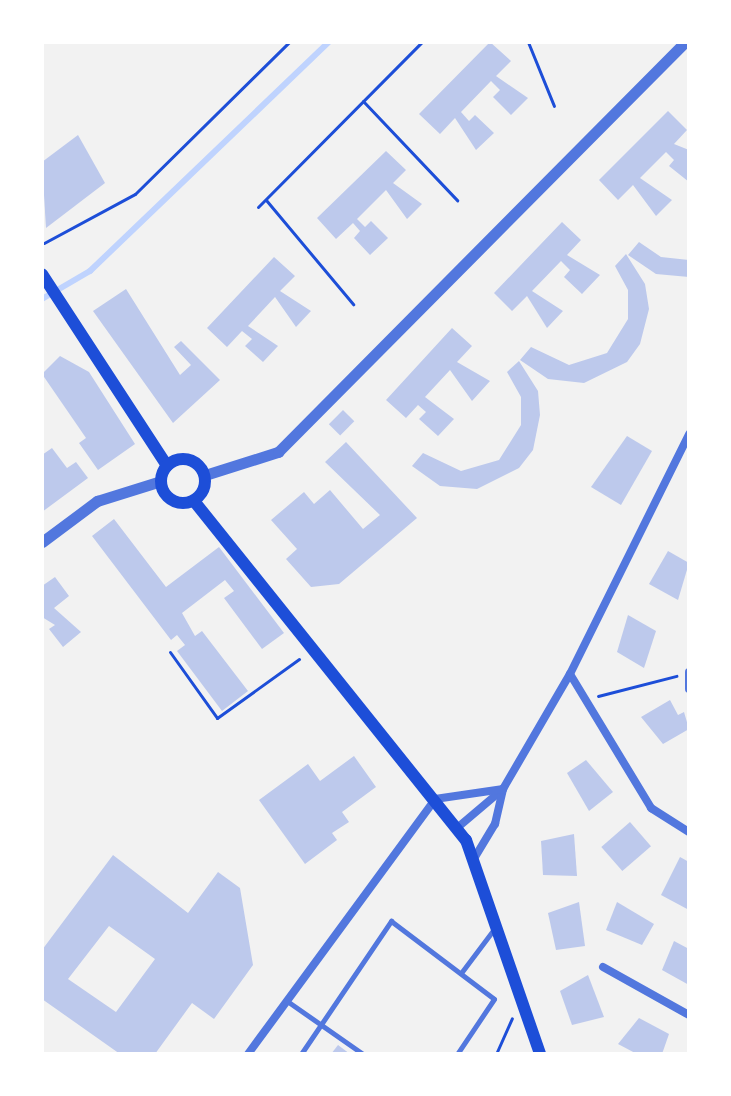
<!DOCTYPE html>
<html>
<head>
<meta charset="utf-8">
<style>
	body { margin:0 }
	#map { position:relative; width:731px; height:1096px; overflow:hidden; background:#f2f2f2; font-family:Inter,sans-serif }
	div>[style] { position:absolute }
	.stream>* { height:6px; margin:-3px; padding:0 3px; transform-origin:3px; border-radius:3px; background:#bfd3fe }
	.building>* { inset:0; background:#bdc9ec; transform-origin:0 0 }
	.path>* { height:3px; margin:-1.5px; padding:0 1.5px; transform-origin:1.5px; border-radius:1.5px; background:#1d4ed8 }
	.service>* { height:5px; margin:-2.5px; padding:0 2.5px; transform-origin:2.5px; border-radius:2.5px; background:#5277de }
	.minor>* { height:8px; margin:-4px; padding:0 4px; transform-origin:4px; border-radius:4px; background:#5277de }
	.tertiary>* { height:11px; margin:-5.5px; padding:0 5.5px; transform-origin:5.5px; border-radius:5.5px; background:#5277de }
	.secondary>* { height:12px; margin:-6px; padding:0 6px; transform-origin:6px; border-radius:6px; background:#1d4ed8 }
	.secondary>.ring { margin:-6px; padding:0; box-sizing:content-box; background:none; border:12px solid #1d4ed8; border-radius:50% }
	span { translate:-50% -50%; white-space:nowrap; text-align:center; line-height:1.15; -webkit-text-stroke:7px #fff; paint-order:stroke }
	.frame { position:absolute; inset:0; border:44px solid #fff; pointer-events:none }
</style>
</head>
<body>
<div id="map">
	<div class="stream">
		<i style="left:42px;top:299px;width:56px;rotate:-30.3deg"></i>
		<i style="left:90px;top:271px;width:331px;rotate:-43.8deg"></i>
	</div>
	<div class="building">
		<i style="clip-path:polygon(490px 42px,511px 61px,496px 76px,528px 98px,511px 115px,493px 97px,500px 90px,491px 81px,461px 112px,469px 121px,475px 115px,494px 133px,476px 150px,455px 118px,440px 134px,419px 114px)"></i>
		<i style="clip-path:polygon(668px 111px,687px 130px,674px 144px,689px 150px,689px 182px,669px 166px,674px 160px,666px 152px,640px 178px,672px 200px,656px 216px,633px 185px,618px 200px,599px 180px)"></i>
		<i style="clip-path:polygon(78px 135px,105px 183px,46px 228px,42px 162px)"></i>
		<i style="clip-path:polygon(386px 151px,406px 170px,393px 183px,422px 204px,407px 219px,386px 190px,357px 219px,365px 227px,371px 221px,388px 238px,370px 255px,354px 238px,360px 231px,353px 223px,336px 239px,317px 218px)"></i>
		<i style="clip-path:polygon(562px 222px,581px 240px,567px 255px,600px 275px,582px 294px,564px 277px,570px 270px,561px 261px,532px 291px,563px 311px,547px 328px,527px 296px,512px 311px,494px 293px)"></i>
		<i style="clip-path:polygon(639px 242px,661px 257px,689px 260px,689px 277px,656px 274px,628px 255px)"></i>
		<i style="clip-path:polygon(626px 254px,645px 284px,649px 309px,640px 344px,627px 362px,584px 383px,548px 379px,520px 360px,531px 347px,569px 365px,607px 353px,628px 319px,628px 290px,615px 266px)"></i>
		<i style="clip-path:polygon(274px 257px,295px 276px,280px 291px,311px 311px,296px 327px,275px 297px,248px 326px,278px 346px,263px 362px,245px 346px,252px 339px,242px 331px,227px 347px,207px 328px)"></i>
		<i style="clip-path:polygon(126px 289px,180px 375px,191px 365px,174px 347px,181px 341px,220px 380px,173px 423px,93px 311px)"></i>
		<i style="clip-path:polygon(452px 328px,472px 346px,457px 362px,490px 381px,472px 401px,450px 370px,425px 397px,454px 419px,438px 436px,419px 419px,426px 412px,418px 405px,406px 418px,386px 400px)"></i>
		<i style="clip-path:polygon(60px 356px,89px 372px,135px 444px,98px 470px,79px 443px,86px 438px,42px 374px)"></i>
		<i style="clip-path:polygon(519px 361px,538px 391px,540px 415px,533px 450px,519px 468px,477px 489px,440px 486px,412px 466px,423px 453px,461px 471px,499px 460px,521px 425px,521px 397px,507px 372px)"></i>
		<i style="left:343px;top:410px;width:16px;height:20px;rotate:45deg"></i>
		<i style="clip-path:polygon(627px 436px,652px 451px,621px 505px,591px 487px)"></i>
		<i style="clip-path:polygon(346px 442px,417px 518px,339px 584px,311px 587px,286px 559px,297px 549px,271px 520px,304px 492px,314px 504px,330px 490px,363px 529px,380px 515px,325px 462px)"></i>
		<i style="clip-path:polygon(52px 448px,67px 468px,76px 462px,88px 478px,42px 512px,42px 455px)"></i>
		<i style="clip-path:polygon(114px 519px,166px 587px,219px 547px,284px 633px,262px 649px,224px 598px,234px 591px,225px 580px,182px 613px,195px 636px,202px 631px,248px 691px,222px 711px,177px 651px,185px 645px,177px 635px,171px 640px,92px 536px)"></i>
		<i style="clip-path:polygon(668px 551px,689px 563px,678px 600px,649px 584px)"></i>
		<i style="clip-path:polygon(55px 577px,69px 596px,54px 608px,81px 632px,63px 647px,49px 629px,55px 625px,42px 617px,42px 586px)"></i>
		<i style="clip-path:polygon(628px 615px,656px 631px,644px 668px,617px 652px)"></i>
		<i style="clip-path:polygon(670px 700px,678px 715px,684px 712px,689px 729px,663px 744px,641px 717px)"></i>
		<i style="clip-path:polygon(354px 756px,376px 787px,342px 812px,349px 822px,332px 833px,337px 840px,305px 864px,259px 800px,308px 764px,320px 781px)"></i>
		<i style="clip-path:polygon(586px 760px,613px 792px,589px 811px,567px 773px)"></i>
		<i style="left:630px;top:822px;width:32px;height:38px;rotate:49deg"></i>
		<i style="clip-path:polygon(574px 834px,577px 876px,543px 875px,541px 841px)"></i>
		<i style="clip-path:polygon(evenodd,113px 855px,188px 913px,218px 872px,240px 888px,253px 965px,214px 1019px,192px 1003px,155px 1054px,120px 1054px,42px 999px,42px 950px,113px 855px,109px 926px,155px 959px,116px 1012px,68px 979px,109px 926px)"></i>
		<i style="clip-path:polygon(680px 857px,689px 862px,689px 910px,661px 895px)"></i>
		<i style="clip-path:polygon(579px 902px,585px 946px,556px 950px,548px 913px)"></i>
		<i style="clip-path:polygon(617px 902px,654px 924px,642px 945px,606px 930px)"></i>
		<i style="clip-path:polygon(674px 941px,689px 949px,689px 985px,662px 970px)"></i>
		<i style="clip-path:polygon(588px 975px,604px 1017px,572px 1025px,560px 991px)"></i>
		<i style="clip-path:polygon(639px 1018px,669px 1034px,662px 1054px,637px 1054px,618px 1044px)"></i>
		<i style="clip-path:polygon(338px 1045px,350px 1054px,331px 1054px)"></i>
	</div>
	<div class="path">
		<i style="left:528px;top:42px;width:69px;rotate:67.9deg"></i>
		<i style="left:363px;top:101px;width:137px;rotate:46.5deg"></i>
		<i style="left:266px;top:200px;width:136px;rotate:50.1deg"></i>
		<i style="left:258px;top:207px;width:233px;rotate:-45.2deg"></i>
		<i style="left:44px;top:243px;width:103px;rotate:-28.3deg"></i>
		<i style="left:135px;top:194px;width:216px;rotate:-44.6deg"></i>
		<i style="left:170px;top:652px;width:81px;rotate:54.5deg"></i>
		<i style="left:217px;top:718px;width:101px;rotate:-35.7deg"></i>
		<i style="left:598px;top:696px;width:81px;rotate:-14.4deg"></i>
		<i style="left:496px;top:1054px;width:39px;rotate:-66deg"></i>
	</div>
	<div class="service">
		<i style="left:461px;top:973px;width:55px;rotate:-53.1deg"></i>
		<i style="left:287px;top:1001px;width:93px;rotate:34.9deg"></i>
		<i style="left:301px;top:1054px;width:161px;rotate:-55.9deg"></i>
		<i style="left:391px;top:921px;width:129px;rotate:37.1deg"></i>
		<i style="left:494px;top:999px;width:66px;rotate:123.9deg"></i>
	</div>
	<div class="minor">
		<i style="left:689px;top:672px;width:17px;rotate:90deg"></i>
		<i style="left:570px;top:674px;width:157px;rotate:58.8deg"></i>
		<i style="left:651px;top:808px;width:45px;rotate:32.3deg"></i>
		<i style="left:457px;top:828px;width:60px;rotate:-40.3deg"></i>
		<i style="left:503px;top:789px;width:133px;rotate:-59.8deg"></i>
		<i style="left:570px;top:674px;width:268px;rotate:-63.6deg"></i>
		<i style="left:475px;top:857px;width:39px;rotate:-59deg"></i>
		<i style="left:495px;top:824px;width:36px;rotate:-77deg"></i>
		<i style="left:603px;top:967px;width:98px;rotate:29.2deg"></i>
		<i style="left:248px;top:1054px;width:316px;rotate:-53.7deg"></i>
		<i style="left:435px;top:799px;width:69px;rotate:-8.4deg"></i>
	</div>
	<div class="tertiary">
		<i style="left:205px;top:475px;width:77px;rotate:-17.5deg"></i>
		<i style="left:278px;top:452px;width:578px;rotate:-45.21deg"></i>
		<i style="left:42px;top:542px;width:69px;rotate:-36.7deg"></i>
		<i style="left:97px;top:501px;width:67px;rotate:-17.4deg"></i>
	</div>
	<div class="secondary">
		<i style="left:42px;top:274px;width:229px;rotate:56.9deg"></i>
		<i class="ring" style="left:161px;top:459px;width:32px;height:32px"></i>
		<i style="left:194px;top:501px;width:435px;rotate:51.3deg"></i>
		<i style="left:466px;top:840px;width:226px;rotate:70.9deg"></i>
	</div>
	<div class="frame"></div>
</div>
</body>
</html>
